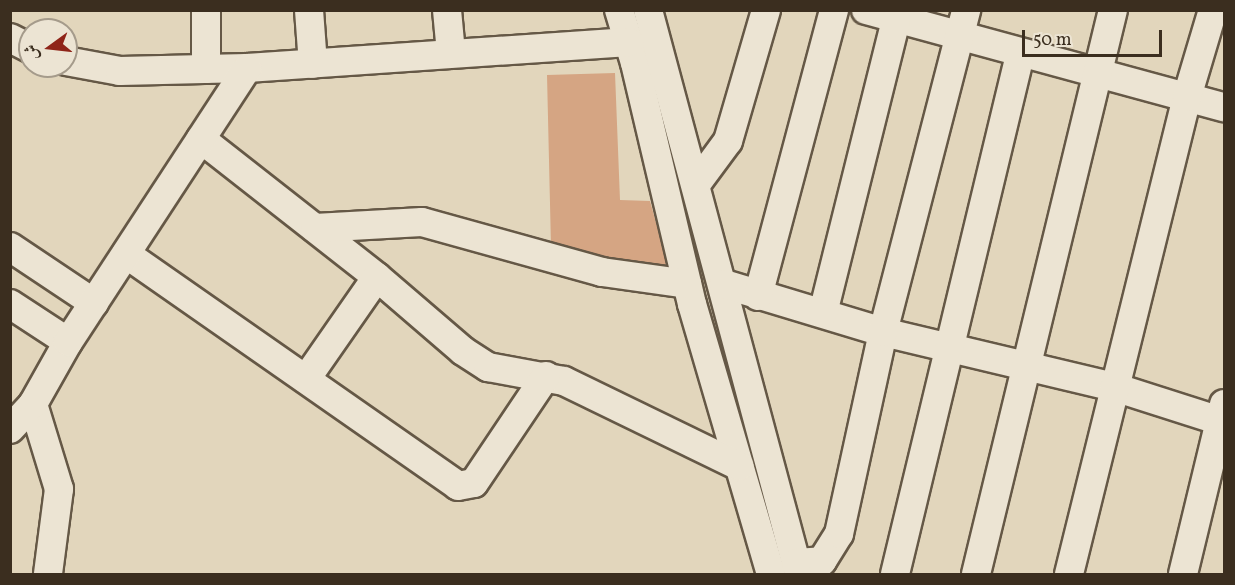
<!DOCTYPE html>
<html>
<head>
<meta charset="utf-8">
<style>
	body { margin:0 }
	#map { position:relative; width:1235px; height:585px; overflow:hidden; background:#e2d6bc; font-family:Vollkorn,Amiri,serif }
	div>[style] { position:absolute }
	.building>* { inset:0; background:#d5a583 }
	.roads { filter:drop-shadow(2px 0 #655846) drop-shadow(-2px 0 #655846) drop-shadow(0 2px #655846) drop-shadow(0 -2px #655846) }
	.minor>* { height:28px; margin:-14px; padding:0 14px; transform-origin:14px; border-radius:14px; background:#ece4d3 }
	span { translate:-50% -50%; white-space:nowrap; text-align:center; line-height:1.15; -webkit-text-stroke:6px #ece4d3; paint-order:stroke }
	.frame { position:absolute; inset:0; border:12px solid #3b2e1f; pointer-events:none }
	.north { position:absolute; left:18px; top:18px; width:60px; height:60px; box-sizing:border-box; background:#ece4d3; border:2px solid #a59b8b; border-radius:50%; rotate:255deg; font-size:16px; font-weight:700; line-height:24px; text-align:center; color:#3b2e1f }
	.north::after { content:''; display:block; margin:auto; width:21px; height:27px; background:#8f2418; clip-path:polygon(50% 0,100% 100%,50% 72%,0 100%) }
	.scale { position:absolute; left:1022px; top:30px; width:140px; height:27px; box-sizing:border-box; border:3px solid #3b2e1f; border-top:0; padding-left:8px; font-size:18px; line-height:21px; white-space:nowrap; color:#3b2e1f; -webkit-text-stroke:4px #ece4d3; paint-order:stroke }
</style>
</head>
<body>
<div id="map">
	<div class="building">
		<i style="clip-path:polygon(615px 73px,620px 200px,650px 201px,670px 273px,551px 247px,547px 75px)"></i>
	</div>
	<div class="roads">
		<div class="minor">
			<i style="left:206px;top:10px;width:59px;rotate:90deg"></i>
			<i style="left:309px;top:10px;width:54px;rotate:85.8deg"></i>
			<i style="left:447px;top:10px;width:43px;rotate:84.7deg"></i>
			<i style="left:619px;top:10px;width:55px;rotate:73.2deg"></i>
			<i style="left:635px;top:63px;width:248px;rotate:76.7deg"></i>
			<i style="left:692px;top:304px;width:281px;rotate:73.7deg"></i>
			<i style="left:648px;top:10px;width:584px;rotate:75.01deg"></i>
			<i style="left:866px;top:10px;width:371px;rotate:15.2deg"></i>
			<i style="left:10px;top:38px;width:22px;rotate:27deg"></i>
			<i style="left:66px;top:61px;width:55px;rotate:10.5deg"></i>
			<i style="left:120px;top:71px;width:127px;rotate:-1.4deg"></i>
			<i style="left:247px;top:68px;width:383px;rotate:-3.9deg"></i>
			<i style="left:201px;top:139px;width:224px;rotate:38.1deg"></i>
			<i style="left:377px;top:277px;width:113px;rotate:40.7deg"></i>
			<i style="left:463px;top:351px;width:30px;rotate:33deg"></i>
			<i style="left:488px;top:367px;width:77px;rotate:10.4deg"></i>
			<i style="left:564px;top:381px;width:195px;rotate:25.9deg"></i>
			<i style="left:697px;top:183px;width:52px;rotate:-53.6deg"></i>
			<i style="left:728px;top:141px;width:136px;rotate:-73.8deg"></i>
			<i style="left:315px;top:228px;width:107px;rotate:-3.2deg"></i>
			<i style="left:422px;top:222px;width:187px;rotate:15.5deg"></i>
			<i style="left:602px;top:272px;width:86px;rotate:8deg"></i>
			<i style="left:10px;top:247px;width:101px;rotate:33.7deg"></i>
			<i style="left:126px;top:254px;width:405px;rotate:34.9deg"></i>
			<i style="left:458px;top:486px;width:16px;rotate:-11deg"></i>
			<i style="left:474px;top:483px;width:129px;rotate:-56.1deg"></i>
			<i style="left:724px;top:284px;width:166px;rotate:16.8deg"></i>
			<i style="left:883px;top:332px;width:237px;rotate:13.4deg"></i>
			<i style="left:1114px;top:387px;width:115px;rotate:17.7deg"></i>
			<i style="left:758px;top:296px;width:296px;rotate:-75.1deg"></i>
			<i style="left:10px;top:304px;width:69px;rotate:33.2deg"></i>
			<i style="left:823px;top:313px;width:302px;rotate:-76deg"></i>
			<i style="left:306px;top:379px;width:124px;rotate:-55.2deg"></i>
			<i style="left:33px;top:404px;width:89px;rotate:73deg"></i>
			<i style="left:59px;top:489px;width:86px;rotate:97.4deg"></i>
			<i style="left:10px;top:429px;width:34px;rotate:-47deg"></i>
			<i style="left:33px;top:404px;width:71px;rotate:-60.6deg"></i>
			<i style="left:68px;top:342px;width:327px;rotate:-56.8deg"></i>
			<i style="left:796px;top:563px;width:26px;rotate:-4deg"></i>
			<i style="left:822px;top:561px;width:32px;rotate:-58deg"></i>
			<i style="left:839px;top:534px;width:207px;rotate:-77.7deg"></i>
			<i style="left:883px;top:332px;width:333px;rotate:-75.5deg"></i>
			<i style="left:895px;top:574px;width:534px;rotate:-76.46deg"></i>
			<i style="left:976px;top:574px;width:580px;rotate:-76.35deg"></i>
			<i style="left:1069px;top:574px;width:491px;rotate:-76.1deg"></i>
			<i style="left:1187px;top:97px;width:91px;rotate:-73.4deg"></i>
			<i style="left:1183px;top:574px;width:175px;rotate:-76.4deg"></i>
		</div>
	</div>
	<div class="frame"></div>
	<div class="north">ش</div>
	<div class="scale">50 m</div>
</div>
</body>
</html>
